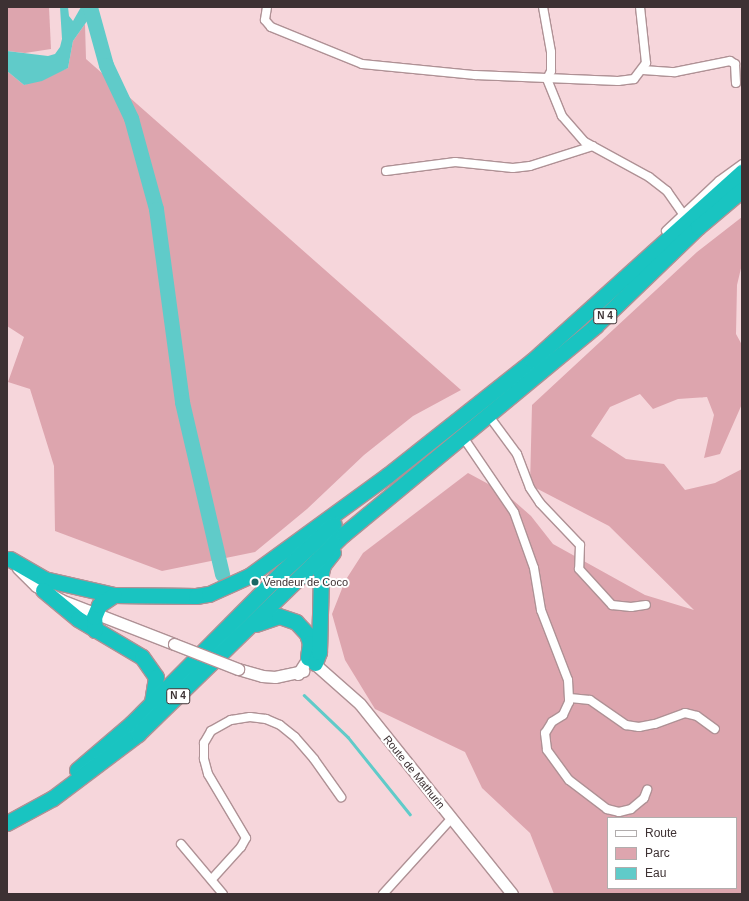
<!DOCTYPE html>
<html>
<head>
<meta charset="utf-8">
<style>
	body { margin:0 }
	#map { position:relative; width:749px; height:901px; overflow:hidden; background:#f6d6db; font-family:Arial,sans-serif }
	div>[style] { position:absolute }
	.green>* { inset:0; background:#dda5ae }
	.water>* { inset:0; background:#60cbc9 }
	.stream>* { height:2.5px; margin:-1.25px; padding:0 1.25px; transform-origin:1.25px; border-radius:1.25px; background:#60cbc9 }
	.river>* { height:15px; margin:-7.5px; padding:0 7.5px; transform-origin:7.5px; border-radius:7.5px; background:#60cbc9 }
	.roads { filter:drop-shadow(1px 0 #af9195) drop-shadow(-1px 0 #af9195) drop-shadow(0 1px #af9195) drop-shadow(0 -1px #af9195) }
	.street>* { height:8px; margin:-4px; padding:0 4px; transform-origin:4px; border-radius:4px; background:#fff }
	.secondary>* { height:11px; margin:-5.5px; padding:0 5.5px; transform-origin:5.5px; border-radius:5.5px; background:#fff }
	.highway>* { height:15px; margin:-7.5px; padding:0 7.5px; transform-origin:7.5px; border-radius:7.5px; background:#19c4c1 }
	.bridges { filter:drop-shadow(1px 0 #af9195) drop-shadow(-1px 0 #af9195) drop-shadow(0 1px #af9195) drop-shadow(0 -1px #af9195) }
	.secondary-bridge>* { height:11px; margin:-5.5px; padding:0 5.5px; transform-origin:5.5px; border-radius:5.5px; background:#fff }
	.dots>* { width:11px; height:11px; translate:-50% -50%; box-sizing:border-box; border:2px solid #fff; border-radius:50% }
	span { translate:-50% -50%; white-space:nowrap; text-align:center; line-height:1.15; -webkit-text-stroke:4px #fff; paint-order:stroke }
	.shield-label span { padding:1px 3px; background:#fff; border:1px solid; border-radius:3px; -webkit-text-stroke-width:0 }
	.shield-label { font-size:10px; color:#3d3133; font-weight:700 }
	.poi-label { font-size:11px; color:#3d3133 }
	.left { translate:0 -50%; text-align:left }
	.street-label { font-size:11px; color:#3d3133 }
	.frame { position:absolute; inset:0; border:8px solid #3d3133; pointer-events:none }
	.legend { position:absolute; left:607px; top:817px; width:130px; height:72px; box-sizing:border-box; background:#fff; border:1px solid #b1adad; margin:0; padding:5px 7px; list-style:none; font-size:12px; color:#3d3133 }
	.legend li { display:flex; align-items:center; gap:8px; height:20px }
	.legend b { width:20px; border:1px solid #b1adad }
</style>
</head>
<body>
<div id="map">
	<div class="green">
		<i style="clip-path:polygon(7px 7px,49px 7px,51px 49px,25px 53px,7px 51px)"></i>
		<i style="clip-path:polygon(85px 24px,86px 59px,461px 390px,413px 416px,364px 455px,307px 509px,255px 552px,162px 571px,55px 531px,54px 466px,30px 389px,8px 382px,24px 337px,7px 326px,7px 71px,24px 85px,68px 68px,73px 41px)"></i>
		<i style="clip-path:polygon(evenodd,742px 217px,742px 264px,737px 285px,736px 334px,742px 345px,742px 404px,720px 454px,704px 458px,714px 415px,707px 397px,678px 399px,653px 409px,640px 394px,610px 407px,591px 436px,626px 459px,664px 464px,685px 490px,715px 483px,742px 469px,742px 894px,554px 894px,530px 833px,482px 788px,465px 752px,375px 709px,345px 660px,332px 614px,345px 581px,363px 553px,468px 473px,505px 493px,531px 516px,553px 544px,645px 595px,694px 610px,609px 526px,530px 485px,532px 405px,697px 252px,742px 217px,608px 818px,736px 818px,736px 888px,608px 888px,608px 818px)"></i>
	</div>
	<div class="water">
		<i style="clip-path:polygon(60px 7px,68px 7px,69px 16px,73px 21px,81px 7px,97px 7px,73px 41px,68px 68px,42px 81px,24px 85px,7px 71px,7px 51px,48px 56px,55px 54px,60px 47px,62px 39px)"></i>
	</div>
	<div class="stream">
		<i style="left:304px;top:695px;width:61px;rotate:43.7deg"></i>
		<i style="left:348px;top:737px;width:99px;rotate:51.2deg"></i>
	</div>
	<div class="river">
		<i style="left:90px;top:7px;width:60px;rotate:74.6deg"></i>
		<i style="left:106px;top:65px;width:59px;rotate:64.7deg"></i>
		<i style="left:131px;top:118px;width:94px;rotate:74.6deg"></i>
		<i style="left:156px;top:209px;width:195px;rotate:82.3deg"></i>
		<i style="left:182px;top:402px;width:177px;rotate:76.9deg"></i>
	</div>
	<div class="roads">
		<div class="street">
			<i style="left:267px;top:7px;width:13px;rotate:99deg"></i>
			<i style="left:265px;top:20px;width:9px;rotate:49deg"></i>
			<i style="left:271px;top:27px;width:98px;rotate:22.1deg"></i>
			<i style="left:362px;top:64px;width:114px;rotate:5.6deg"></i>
			<i style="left:475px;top:75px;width:143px;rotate:2.4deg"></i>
			<i style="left:618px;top:81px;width:16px;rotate:-7deg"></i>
			<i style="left:634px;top:79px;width:20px;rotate:-53deg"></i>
			<i style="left:646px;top:63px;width:56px;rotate:-96.1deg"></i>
			<i style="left:543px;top:7px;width:46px;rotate:79.9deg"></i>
			<i style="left:551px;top:52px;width:19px;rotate:90deg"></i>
			<i style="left:551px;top:71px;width:9px;rotate:117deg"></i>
			<i style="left:547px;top:79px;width:40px;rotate:68deg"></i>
			<i style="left:562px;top:116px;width:35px;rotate:49deg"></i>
			<i style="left:585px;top:142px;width:73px;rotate:28.7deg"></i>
			<i style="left:649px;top:177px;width:23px;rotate:38deg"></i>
			<i style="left:667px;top:191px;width:28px;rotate:55deg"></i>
			<i style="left:643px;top:70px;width:32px;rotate:4deg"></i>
			<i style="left:675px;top:72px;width:56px;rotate:-11.3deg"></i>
			<i style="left:730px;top:61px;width:6px;rotate:31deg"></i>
			<i style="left:735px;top:64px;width:19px;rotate:87deg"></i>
			<i style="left:386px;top:171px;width:70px;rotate:-7.4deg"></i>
			<i style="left:455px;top:162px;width:58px;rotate:5.9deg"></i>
			<i style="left:513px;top:168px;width:17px;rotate:-7deg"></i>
			<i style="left:530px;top:166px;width:66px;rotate:-17.6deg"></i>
			<i style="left:666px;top:231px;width:73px;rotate:-43.3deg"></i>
			<i style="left:719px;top:181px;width:29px;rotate:-36deg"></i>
			<i style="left:489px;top:416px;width:47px;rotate:53.6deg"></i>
			<i style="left:517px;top:454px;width:36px;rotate:69deg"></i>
			<i style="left:530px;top:488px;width:18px;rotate:56deg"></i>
			<i style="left:540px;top:503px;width:58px;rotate:46.4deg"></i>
			<i style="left:580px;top:545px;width:24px;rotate:92deg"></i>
			<i style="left:579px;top:569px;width:49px;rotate:47.5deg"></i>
			<i style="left:612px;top:605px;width:19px;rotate:6deg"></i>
			<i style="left:631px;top:607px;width:15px;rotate:-8deg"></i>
			<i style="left:463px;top:437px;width:91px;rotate:55.8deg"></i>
			<i style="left:514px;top:512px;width:59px;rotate:70.3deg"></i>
			<i style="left:534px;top:568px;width:43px;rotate:80.5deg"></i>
			<i style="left:541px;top:610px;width:75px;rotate:68.9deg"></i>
			<i style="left:568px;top:680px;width:22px;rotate:87deg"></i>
			<i style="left:569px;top:702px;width:14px;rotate:115deg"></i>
			<i style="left:563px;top:715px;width:13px;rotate:148deg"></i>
			<i style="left:552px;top:722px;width:13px;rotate:122deg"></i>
			<i style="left:545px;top:733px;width:17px;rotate:83deg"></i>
			<i style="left:547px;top:750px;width:37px;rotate:54deg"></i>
			<i style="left:569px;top:780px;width:48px;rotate:37.3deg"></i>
			<i style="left:607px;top:809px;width:12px;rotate:14deg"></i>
			<i style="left:619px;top:812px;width:12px;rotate:-14deg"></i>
			<i style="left:631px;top:809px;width:17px;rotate:-40deg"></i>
			<i style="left:644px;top:798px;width:9px;rotate:-69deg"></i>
			<i style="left:570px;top:698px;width:20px;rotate:6deg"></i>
			<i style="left:590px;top:700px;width:44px;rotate:34.8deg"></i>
			<i style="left:626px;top:725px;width:13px;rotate:9deg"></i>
			<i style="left:639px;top:727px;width:16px;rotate:-11deg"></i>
			<i style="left:655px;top:724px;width:32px;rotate:-20deg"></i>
			<i style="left:685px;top:713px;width:12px;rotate:14deg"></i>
			<i style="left:697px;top:716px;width:22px;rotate:36deg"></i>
			<i style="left:181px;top:844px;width:65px;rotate:50deg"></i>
			<i style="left:212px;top:879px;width:43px;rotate:-47.8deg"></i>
			<i style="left:241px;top:847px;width:10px;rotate:-61deg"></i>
			<i style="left:246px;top:838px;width:74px;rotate:-120.7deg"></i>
			<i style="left:208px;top:774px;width:16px;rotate:-105deg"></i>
			<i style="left:204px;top:759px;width:16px;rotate:-90deg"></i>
			<i style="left:204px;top:743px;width:14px;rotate:-60deg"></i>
			<i style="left:211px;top:731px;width:23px;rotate:-29deg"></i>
			<i style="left:231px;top:720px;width:19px;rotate:-9deg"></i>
			<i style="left:250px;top:717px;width:16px;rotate:7deg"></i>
			<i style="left:266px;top:719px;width:15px;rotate:23deg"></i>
			<i style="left:280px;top:725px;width:19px;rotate:39deg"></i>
			<i style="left:295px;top:737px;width:29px;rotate:49deg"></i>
			<i style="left:314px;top:759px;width:47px;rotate:54.6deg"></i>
			<i style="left:383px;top:894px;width:101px;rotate:-47.8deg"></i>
		</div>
		<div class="secondary">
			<i style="left:18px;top:568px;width:25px;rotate:45deg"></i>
			<i style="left:36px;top:586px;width:29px;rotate:29deg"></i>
			<i style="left:61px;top:600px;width:121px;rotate:21.3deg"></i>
			<i style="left:238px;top:669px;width:25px;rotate:16deg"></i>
			<i style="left:262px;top:676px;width:13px;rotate:4deg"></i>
			<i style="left:275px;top:677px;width:29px;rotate:-12deg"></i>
			<i style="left:298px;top:674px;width:19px;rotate:-58deg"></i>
			<i style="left:308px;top:658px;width:69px;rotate:41.5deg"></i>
			<i style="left:360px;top:704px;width:243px;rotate:51.3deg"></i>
		</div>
		<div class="highway">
			<i style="left:10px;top:559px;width:39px;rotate:30deg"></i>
			<i style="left:44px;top:579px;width:72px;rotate:12.9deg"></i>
			<i style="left:114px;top:595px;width:82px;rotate:0.7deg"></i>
			<i style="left:196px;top:596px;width:13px;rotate:-9deg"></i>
			<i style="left:209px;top:594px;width:44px;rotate:-24.2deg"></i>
			<i style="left:249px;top:576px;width:172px;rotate:-36deg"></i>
			<i style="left:388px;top:475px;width:184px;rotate:-38.4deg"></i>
			<i style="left:532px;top:361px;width:283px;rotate:-42deg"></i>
			<i style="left:43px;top:590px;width:45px;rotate:39.6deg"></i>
			<i style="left:78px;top:619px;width:74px;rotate:30.7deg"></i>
			<i style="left:142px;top:657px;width:24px;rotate:55deg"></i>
			<i style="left:156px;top:677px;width:25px;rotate:99deg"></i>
			<i style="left:256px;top:624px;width:24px;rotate:-19deg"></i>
			<i style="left:279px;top:616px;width:18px;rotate:19deg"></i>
			<i style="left:296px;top:622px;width:16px;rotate:47deg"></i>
			<i style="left:307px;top:634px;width:9px;rotate:72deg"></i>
			<i style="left:310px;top:643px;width:15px;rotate:98deg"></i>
			<i style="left:95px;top:630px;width:13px;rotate:-94deg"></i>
			<i style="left:94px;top:617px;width:13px;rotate:-67deg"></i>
			<i style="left:99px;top:605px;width:18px;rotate:-34deg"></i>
			<i style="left:315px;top:663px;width:12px;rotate:-70deg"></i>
			<i style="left:319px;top:652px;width:79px;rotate:-88.5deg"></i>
			<i style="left:321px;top:573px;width:8px;rotate:-76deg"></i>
			<i style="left:323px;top:565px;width:16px;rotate:-52deg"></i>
			<i style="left:77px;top:770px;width:72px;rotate:-40.5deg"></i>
			<i style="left:132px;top:723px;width:214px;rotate:-45.2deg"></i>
			<i style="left:283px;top:571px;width:69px;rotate:-42.7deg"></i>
			<i style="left:7px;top:823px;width:52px;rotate:-28.5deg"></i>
			<i style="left:53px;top:798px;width:106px;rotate:-37deg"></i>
			<i style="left:138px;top:734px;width:287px;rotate:-44.2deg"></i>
			<i style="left:344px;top:534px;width:326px;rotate:-39.6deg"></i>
			<i style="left:595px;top:326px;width:143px;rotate:-43.9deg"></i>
			<i style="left:698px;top:227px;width:57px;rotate:-40.1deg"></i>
		</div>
	</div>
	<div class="bridges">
		<div class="secondary-bridge">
			<i style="left:174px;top:644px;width:69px;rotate:21.3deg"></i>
		</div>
	</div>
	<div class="dots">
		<i style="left:255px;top:582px;background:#196765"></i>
	</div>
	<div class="shield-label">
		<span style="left:605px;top:316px">N 4</span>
		<span style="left:178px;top:696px">N 4</span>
	</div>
	<div class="poi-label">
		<span class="left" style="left:263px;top:582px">Vendeur de Coco</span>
	</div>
	<div class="street-label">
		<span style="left:414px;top:772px;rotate:51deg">Route de Mathurin</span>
	</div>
	<div class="frame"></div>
	<ul class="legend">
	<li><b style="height:5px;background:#fff"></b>Route</li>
	<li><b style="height:11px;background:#dda5ae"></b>Parc</li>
	<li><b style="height:11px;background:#60cbc9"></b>Eau</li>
	</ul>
</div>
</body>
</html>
